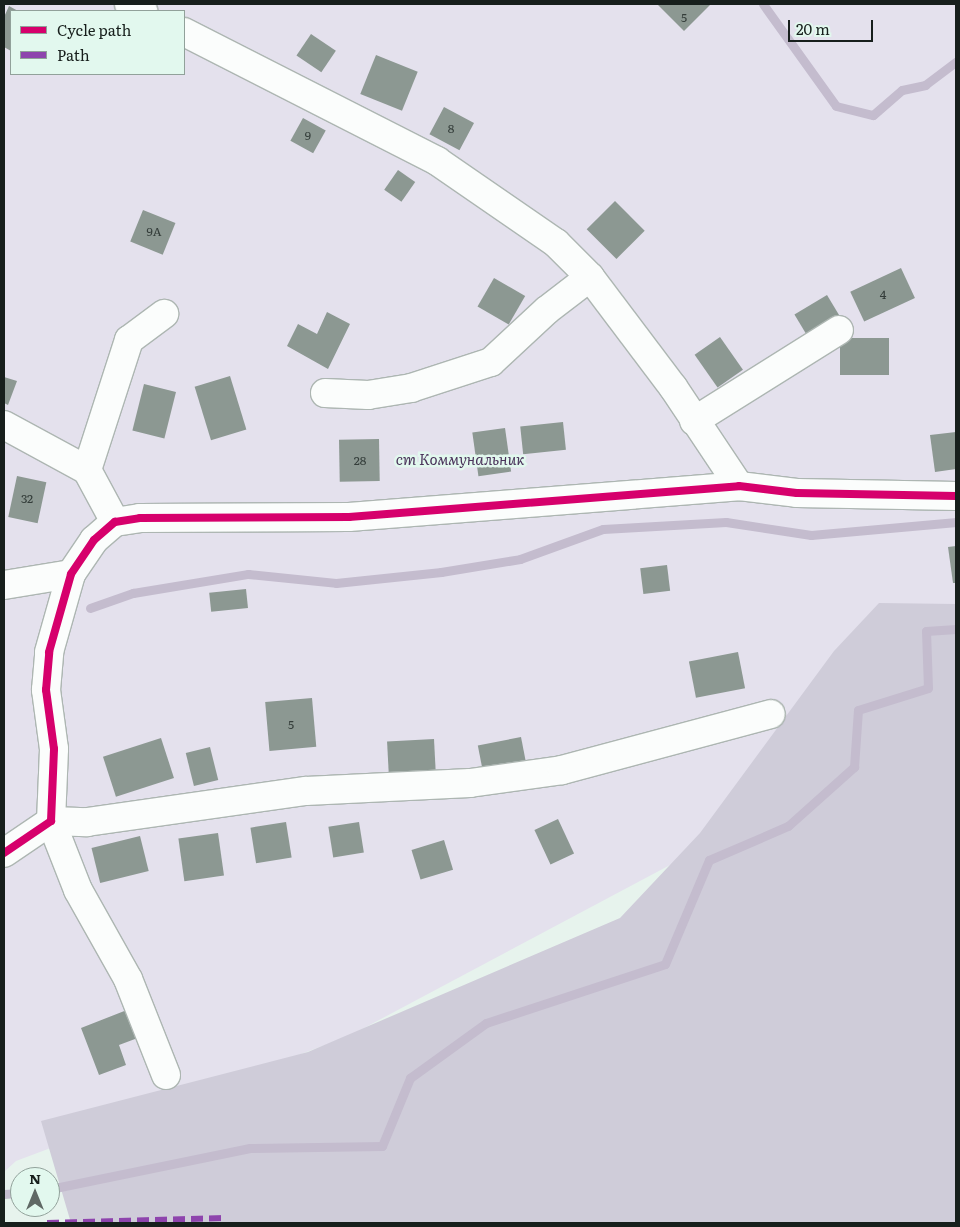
<!DOCTYPE html>
<html>
<head>
<meta charset="utf-8">
<style>
	body { margin:0 }
	#map { position:relative; width:960px; height:1227px; overflow:hidden; background:#e7f3ed; font-family:Literata,serif }
	div>[style] { position:absolute }
	.green>* { inset:0; background:#e4e1ed }
	.forest>* { inset:0; background:#cfccd9 }
	.stream>* { height:9px; margin:-4.5px; padding:0 4.5px; transform-origin:4.5px; border-radius:4.5px; background:#c4bcce }
	.building>* { inset:0; background:#8c9892; transform-origin:0 0 }
	.roads { filter:drop-shadow(1px 0 #adb6b2) drop-shadow(-1px 0 #adb6b2) drop-shadow(0 1px #adb6b2) drop-shadow(0 -1px #adb6b2) }
	.minor>* { height:28px; margin:-14px; padding:0 14px; transform-origin:14px; border-radius:14px; background:#fbfdfc }
	.quiet>* { height:6px; margin-top:-3px; transform-origin:0; background:repeating-linear-gradient(90deg,#8e44ad 0 12px,transparent 0 18px) }
	.cycleway>* { height:8px; margin:-4px; padding:0 4px; transform-origin:4px; border-radius:4px; background:#d6006c }
	span { translate:-50% -50%; white-space:nowrap; text-align:center; line-height:1.15; -webkit-text-stroke:5px #e2f8ee; paint-order:stroke }
	.number-label { font-size:12px; color:#343d3a }
	.number-label span { -webkit-text-stroke-width:0 }
	.park-label { font-size:15px; color:#49325a; font-style:italic }
	.frame { position:absolute; inset:0; border:5px solid #171f1c; pointer-events:none }
	.legend { position:absolute; left:10px; top:10px; width:175px; height:65px; box-sizing:border-box; background:#e2f8ee; border:1px solid #91a19a; margin:0; padding:6px 9px; list-style:none; font-size:15px; color:#171f1c }
	.legend li { display:flex; align-items:center; gap:10px; height:25px }
	.legend b { width:25px; border:1px solid #91a19a }
	.north { position:absolute; left:10px; top:1167px; width:50px; height:50px; box-sizing:border-box; background:#e2f8ee; border:1px solid #91a19a; border-radius:50%; rotate:0deg; font-size:14px; font-weight:700; line-height:20px; text-align:center; color:#171f1c }
	.north::after { content:''; display:block; margin:auto; width:18px; height:22px; background:#606965; clip-path:polygon(50% 0,100% 100%,50% 72%,0 100%) }
	.scale { position:absolute; left:788px; top:20px; width:85px; height:22px; box-sizing:border-box; border:2px solid #171f1c; border-top:0; padding-left:6px; font-size:15px; line-height:18px; white-space:nowrap; color:#171f1c; -webkit-text-stroke:4px #e2f8ee; paint-order:stroke }
</style>
</head>
<body>
<div id="map">
	<div class="green">
		<i style="clip-path:polygon(evenodd,4px 4px,956px 4px,956px 635px,809px 791px,349px 1036px,16px 1161px,4px 1172px,4px 4px,11px 11px,184px 11px,184px 74px,11px 74px,11px 11px)"></i>
	</div>
	<div class="forest">
		<i style="clip-path:polygon(879px 603px,956px 604px,956px 1223px,71px 1223px,41px 1121px,308px 1052px,620px 918px,700px 833px,834px 651px)"></i>
	</div>
	<div class="stream">
		<i style="left:763px;top:4px;width:125px;rotate:54.4deg"></i>
		<i style="left:836px;top:106px;width:38px;rotate:14deg"></i>
		<i style="left:873px;top:115px;width:38px;rotate:-41deg"></i>
		<i style="left:902px;top:90px;width:24px;rotate:-12deg"></i>
		<i style="left:925px;top:85px;width:39px;rotate:-37deg"></i>
		<i style="left:90px;top:608px;width:46px;rotate:-19.2deg"></i>
		<i style="left:133px;top:593px;width:117px;rotate:-9.4deg"></i>
		<i style="left:248px;top:574px;width:88px;rotate:5.8deg"></i>
		<i style="left:336px;top:583px;width:106px;rotate:-6deg"></i>
		<i style="left:441px;top:572px;width:80px;rotate:-9.3deg"></i>
		<i style="left:520px;top:559px;width:88px;rotate:-19.9deg"></i>
		<i style="left:603px;top:529px;width:123px;rotate:-3.3deg"></i>
		<i style="left:726px;top:522px;width:86px;rotate:8.7deg"></i>
		<i style="left:811px;top:535px;width:146px;rotate:-5.1deg"></i>
		<i style="left:50px;top:1189px;width:204px;rotate:-11.6deg"></i>
		<i style="left:250px;top:1148px;width:132px;rotate:-0.9deg"></i>
		<i style="left:382px;top:1146px;width:74px;rotate:-67.6deg"></i>
		<i style="left:410px;top:1078px;width:94px;rotate:-35.9deg"></i>
		<i style="left:486px;top:1023px;width:188px;rotate:-18.2deg"></i>
		<i style="left:665px;top:964px;width:113px;rotate:-67.1deg"></i>
		<i style="left:709px;top:860px;width:86px;rotate:-23.3deg"></i>
		<i style="left:788px;top:826px;width:89px;rotate:-41.8deg"></i>
		<i style="left:854px;top:767px;width:57px;rotate:-86deg"></i>
		<i style="left:858px;top:710px;width:73px;rotate:-17.4deg"></i>
		<i style="left:928px;top:688px;width:57px;rotate:-92deg"></i>
		<i style="left:926px;top:631px;width:30px;rotate:-4deg"></i>
		<i style="left:4px;top:1194px;width:16px;rotate:-4deg"></i>
	</div>
	<div class="building">
		<i style="clip-path:polygon(657px 4px,711px 4px,684px 31px)"></i>
		<i style="clip-path:polygon(9px 6px,18px 11px,11px 11px,11px 51px,4px 47px,4px 17px)"></i>
		<i style="left:311px;top:34px;width:30px;height:26px;rotate:34deg"></i>
		<i style="left:376px;top:55px;width:45px;height:42px;rotate:22deg"></i>
		<i style="left:444px;top:107px;width:34px;height:31px;rotate:28deg"></i>
		<i style="left:303px;top:118px;width:26px;height:26px;rotate:29deg"></i>
		<i style="left:398px;top:170px;width:21px;height:24px;rotate:35deg"></i>
		<i style="left:615px;top:201px;width:42px;height:40px;rotate:45deg"></i>
		<i style="left:143px;top:210px;width:35px;height:34px;rotate:22deg"></i>
		<i style="left:901px;top:268px;width:33px;height:56px;rotate:65deg"></i>
		<i style="left:494px;top:278px;width:36px;height:33px;rotate:30deg"></i>
		<i style="left:827px;top:295px;width:26px;height:38px;rotate:59deg"></i>
		<i style="clip-path:polygon(327px 312px,350px 324px,328px 369px,287px 346px,298px 324px,317px 334px)"></i>
		<i style="left:720px;top:337px;width:40px;height:31px;rotate:55deg"></i>
		<i style="left:889px;top:338px;width:37px;height:49px;rotate:90deg"></i>
		<i style="left:230px;top:376px;width:56px;height:37px;rotate:73deg"></i>
		<i style="clip-path:polygon(4px 377px,17px 381px,8px 405px,4px 403px)"></i>
		<i style="left:144px;top:384px;width:33px;height:48px;rotate:14deg"></i>
		<i style="left:563px;top:422px;width:28px;height:43px;rotate:84deg"></i>
		<i style="left:505px;top:428px;width:44px;height:33px;rotate:82deg"></i>
		<i style="clip-path:polygon(956px 432px,956px 469px,935px 472px,930px 435px)"></i>
		<i style="left:379px;top:439px;width:42px;height:40px;rotate:89deg"></i>
		<i style="left:17px;top:476px;width:30px;height:42px;rotate:12deg"></i>
		<i style="clip-path:polygon(956px 546px,956px 583px,953px 583px,948px 547px)"></i>
		<i style="left:667px;top:565px;width:26px;height:27px;rotate:83deg"></i>
		<i style="left:246px;top:589px;width:19px;height:37px;rotate:84deg"></i>
		<i style="left:738px;top:652px;width:37px;height:50px;rotate:79deg"></i>
		<i style="left:312px;top:698px;width:49px;height:47px;rotate:85deg"></i>
		<i style="left:521px;top:737px;width:25px;height:44px;rotate:79deg"></i>
		<i style="left:161px;top:738px;width:42px;height:61px;rotate:72deg"></i>
		<i style="left:434px;top:739px;width:34px;height:47px;rotate:87deg"></i>
		<i style="left:210px;top:747px;width:34px;height:25px;rotate:76deg"></i>
		<i style="left:558px;top:819px;width:38px;height:26px;rotate:65deg"></i>
		<i style="left:286px;top:822px;width:36px;height:36px;rotate:81deg"></i>
		<i style="left:359px;top:822px;width:31px;height:31px;rotate:81deg"></i>
		<i style="left:218px;top:833px;width:43px;height:40px;rotate:82deg"></i>
		<i style="left:140px;top:836px;width:36px;height:50px;rotate:76deg"></i>
		<i style="left:444px;top:840px;width:31px;height:34px;rotate:73deg"></i>
		<i style="clip-path:polygon(132px 1008px,143px 1036px,119px 1045px,126px 1065px,99px 1075px,81px 1028px)"></i>
	</div>
	<div class="roads">
		<div class="minor">
			<i style="left:129px;top:4px;width:16px;rotate:27deg"></i>
			<i style="left:184px;top:32px;width:284px;rotate:27deg"></i>
			<i style="left:437px;top:161px;width:145px;rotate:34.6deg"></i>
			<i style="left:556px;top:243px;width:48px;rotate:45deg"></i>
			<i style="left:590px;top:277px;width:138px;rotate:53deg"></i>
			<i style="left:673px;top:387px;width:119px;rotate:56.3deg"></i>
			<i style="left:325px;top:393px;width:43px;rotate:2.7deg"></i>
			<i style="left:368px;top:395px;width:44px;rotate:-9.2deg"></i>
			<i style="left:411px;top:388px;width:84px;rotate:-18deg"></i>
			<i style="left:491px;top:362px;width:76px;rotate:-42.9deg"></i>
			<i style="left:547px;top:310px;width:54px;rotate:-37.5deg"></i>
			<i style="left:694px;top:421px;width:171px;rotate:-32.1deg"></i>
			<i style="left:4px;top:425px;width:94px;rotate:28.5deg"></i>
			<i style="left:87px;top:470px;width:59px;rotate:61.7deg"></i>
			<i style="left:87px;top:470px;width:137px;rotate:-72.1deg"></i>
			<i style="left:129px;top:340px;width:44px;rotate:-36.6deg"></i>
			<i style="left:4px;top:585px;width:68px;rotate:-9.3deg"></i>
			<i style="left:4px;top:853px;width:57px;rotate:-34.2deg"></i>
			<i style="left:51px;top:821px;width:72px;rotate:-87.6deg"></i>
			<i style="left:54px;top:749px;width:60px;rotate:-97.7deg"></i>
			<i style="left:46px;top:690px;width:38px;rotate:-85deg"></i>
			<i style="left:49px;top:652px;width:81px;rotate:-74.2deg"></i>
			<i style="left:71px;top:574px;width:41px;rotate:-55.9deg"></i>
			<i style="left:94px;top:540px;width:28px;rotate:-41deg"></i>
			<i style="left:115px;top:522px;width:25px;rotate:-9deg"></i>
			<i style="left:140px;top:518px;width:209px;rotate:-0.3deg"></i>
			<i style="left:349px;top:517px;width:391px;rotate:-4.5deg"></i>
			<i style="left:739px;top:486px;width:58px;rotate:6.9deg"></i>
			<i style="left:797px;top:493px;width:159px;rotate:1.1deg"></i>
			<i style="left:166px;top:1075px;width:103px;rotate:-111.6deg"></i>
			<i style="left:128px;top:979px;width:102px;rotate:-119.3deg"></i>
			<i style="left:78px;top:890px;width:74px;rotate:-111.4deg"></i>
			<i style="left:51px;top:821px;width:36px;rotate:2deg"></i>
			<i style="left:87px;top:822px;width:221px;rotate:-8.1deg"></i>
			<i style="left:306px;top:791px;width:164px;rotate:-2.8deg"></i>
			<i style="left:470px;top:783px;width:93px;rotate:-8deg"></i>
			<i style="left:562px;top:770px;width:216px;rotate:-15deg"></i>
		</div>
	</div>
	<div class="quiet">
		<i style="left:47px;top:1223px;width:178px;rotate:-1.6deg"></i>
	</div>
	<div class="cycleway">
		<i style="left:4px;top:853px;width:57px;rotate:-34.2deg"></i>
		<i style="left:51px;top:821px;width:72px;rotate:-87.6deg"></i>
		<i style="left:54px;top:749px;width:60px;rotate:-97.7deg"></i>
		<i style="left:46px;top:690px;width:38px;rotate:-85deg"></i>
		<i style="left:49px;top:652px;width:81px;rotate:-74.2deg"></i>
		<i style="left:71px;top:574px;width:41px;rotate:-55.9deg"></i>
		<i style="left:94px;top:540px;width:28px;rotate:-41deg"></i>
		<i style="left:115px;top:522px;width:25px;rotate:-9deg"></i>
		<i style="left:140px;top:518px;width:209px;rotate:-0.3deg"></i>
		<i style="left:349px;top:517px;width:391px;rotate:-4.5deg"></i>
		<i style="left:739px;top:486px;width:58px;rotate:6.9deg"></i>
		<i style="left:797px;top:493px;width:159px;rotate:1.1deg"></i>
	</div>
	<div class="number-label">
		<span style="left:684px;top:18px">5</span>
		<span style="left:451px;top:129px">8</span>
		<span style="left:308px;top:136px">9</span>
		<span style="left:154px;top:232px">9А</span>
		<span style="left:883px;top:295px">4</span>
		<span style="left:360px;top:461px">28</span>
		<span style="left:27px;top:499px">32</span>
		<span style="left:291px;top:725px">5</span>
	</div>
	<div class="park-label">
		<span style="left:460px;top:459px">ст Коммунальник</span>
	</div>
	<div class="frame"></div>
	<ul class="legend">
	<li><b style="height:6px;background:#d6006c"></b>Cycle path</li>
	<li><b style="height:6px;background:#8e44ad"></b>Path</li>
	</ul>
	<div class="north">N</div>
	<div class="scale">20 m</div>
</div>
</body>
</html>
